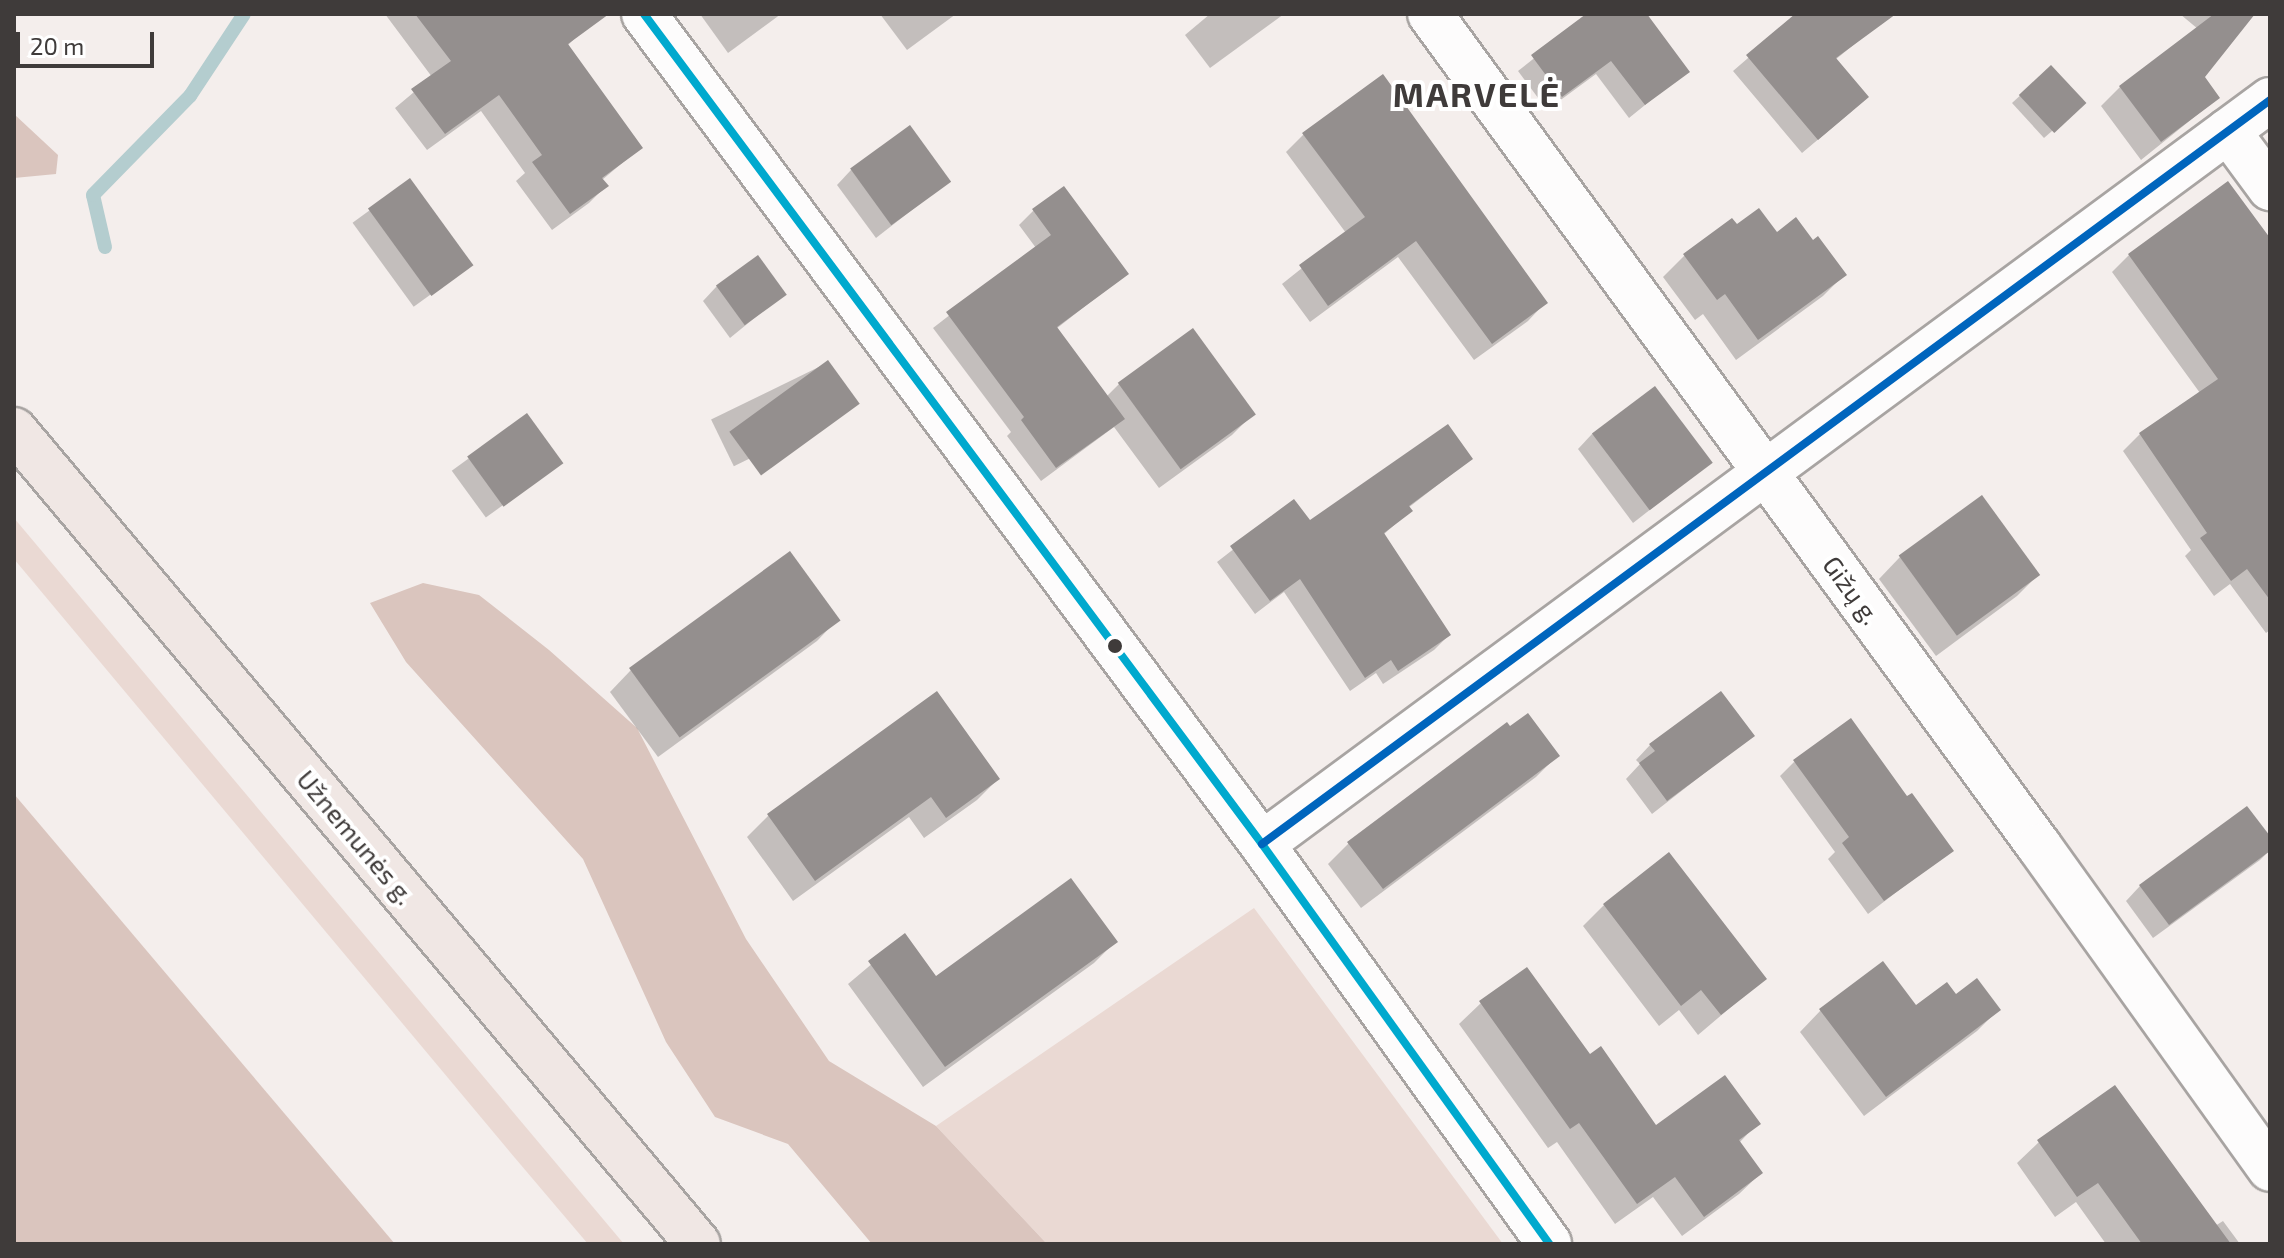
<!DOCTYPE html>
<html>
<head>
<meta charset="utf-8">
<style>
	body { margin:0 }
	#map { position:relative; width:2284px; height:1258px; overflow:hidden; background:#f4eeec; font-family:"Exo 2",sans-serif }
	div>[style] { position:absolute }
	.green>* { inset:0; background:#ead9d3 }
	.forest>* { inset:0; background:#dac5be }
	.shadow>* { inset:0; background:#0003; transform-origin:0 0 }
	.stream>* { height:14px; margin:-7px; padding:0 7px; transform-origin:7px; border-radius:7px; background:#b4cdcf }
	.building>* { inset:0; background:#948f8e; transform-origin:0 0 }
	.roads { filter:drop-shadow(2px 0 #a8a4a2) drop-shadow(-2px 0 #a8a4a2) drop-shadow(0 2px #a8a4a2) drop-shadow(0 -2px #a8a4a2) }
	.minor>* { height:44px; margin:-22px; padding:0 22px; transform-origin:22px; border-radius:22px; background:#fdfcfc }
	.major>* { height:44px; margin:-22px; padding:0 22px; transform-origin:22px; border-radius:22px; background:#f0e7e4 }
	.bus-1>* { height:8px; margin:-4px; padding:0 4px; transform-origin:4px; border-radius:4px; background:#00a9ce }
	.bus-2>* { height:8px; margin:-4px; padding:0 4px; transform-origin:4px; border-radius:4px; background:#0065bd }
	.dots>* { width:22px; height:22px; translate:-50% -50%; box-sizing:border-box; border:4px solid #fff; border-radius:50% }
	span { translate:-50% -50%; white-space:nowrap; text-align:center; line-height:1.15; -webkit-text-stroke:8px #fff; paint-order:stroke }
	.street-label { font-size:26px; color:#3f3b3a }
	.district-label { font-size:34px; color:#3f3b3a; font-weight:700; letter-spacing:2px }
	.frame { position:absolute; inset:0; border:16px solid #3f3b3a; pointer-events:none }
	.scale { position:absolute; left:16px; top:32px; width:138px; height:36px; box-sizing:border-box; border:4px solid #3f3b3a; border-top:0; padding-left:10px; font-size:24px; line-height:28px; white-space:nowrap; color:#3f3b3a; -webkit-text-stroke:6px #fff; paint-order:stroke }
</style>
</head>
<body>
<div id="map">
	<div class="green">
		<i style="clip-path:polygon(14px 518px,624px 1244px,588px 1244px,515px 1158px,14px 559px)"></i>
		<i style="clip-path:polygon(1254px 908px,1503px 1244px,1047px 1244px,936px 1126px)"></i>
	</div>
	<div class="forest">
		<i style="clip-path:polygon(14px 114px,58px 155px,56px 174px,14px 178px)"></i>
		<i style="clip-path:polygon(423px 583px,479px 595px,549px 650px,637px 728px,746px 939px,829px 1061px,936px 1126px,1047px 1244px,872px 1244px,788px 1144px,715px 1117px,666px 1042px,583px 859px,406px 662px,370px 603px)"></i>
		<i style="clip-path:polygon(14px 794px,395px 1244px,14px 1244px)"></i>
	</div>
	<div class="shadow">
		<i style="clip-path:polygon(385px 14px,566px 14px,580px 33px,567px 46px,640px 148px,602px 180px,606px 186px,589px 203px,552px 230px,516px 181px,525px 173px,481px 111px,427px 150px,395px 108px,432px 77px)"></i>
		<i style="clip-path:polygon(700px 14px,781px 14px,728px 53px)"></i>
		<i style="clip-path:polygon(880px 14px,956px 14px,907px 50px)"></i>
		<i style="clip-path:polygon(1210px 14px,1284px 14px,1210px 68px,1185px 35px)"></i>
		<i style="clip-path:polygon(1590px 14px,1645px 14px,1687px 71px,1629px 118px,1596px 74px,1547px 110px,1518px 71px)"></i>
		<i style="clip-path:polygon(1799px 14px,1879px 14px,1884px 20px,1835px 60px,1852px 111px,1802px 153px,1733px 71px)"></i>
		<i style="clip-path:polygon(2180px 14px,2253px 14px,2203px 77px,2218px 98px,2141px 160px,2101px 106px,2120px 87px,2198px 29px)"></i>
		<i style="clip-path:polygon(2051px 67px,2076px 110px,2044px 138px,2012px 103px)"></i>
		<i style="clip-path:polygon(1304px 134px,1545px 303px,1528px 321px,1474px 360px,1398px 257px,1310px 322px,1282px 284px,1346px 233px,1286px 152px)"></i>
		<i style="clip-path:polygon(851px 170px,949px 181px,876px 238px,837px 185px)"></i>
		<i style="left:410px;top:181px;width:104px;height:71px;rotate:54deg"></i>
		<i style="clip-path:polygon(1034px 210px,1126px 274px,1056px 329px,1106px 397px,1119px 384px,1253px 414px,1232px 435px,1159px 488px,1114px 427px,1041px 481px,1007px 436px,1011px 432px,933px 328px,1036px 248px,1019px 225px)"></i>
		<i style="clip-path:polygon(1732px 221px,1736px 227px,1813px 243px,1844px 275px,1823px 296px,1736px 360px,1703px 314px,1695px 320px,1663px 277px,1684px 256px)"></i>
		<i style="clip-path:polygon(2270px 242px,2270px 630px,2266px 633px,2230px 584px,2214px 596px,2185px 556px,2191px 550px,2123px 451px,2140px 434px,2200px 393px,2112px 272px,2129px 255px)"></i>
		<i style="clip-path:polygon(717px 286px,784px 294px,730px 338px,703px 301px)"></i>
		<i style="left:827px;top:363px;width:52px;height:129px;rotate:64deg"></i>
		<i style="left:527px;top:416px;width:58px;height:93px;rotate:54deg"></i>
		<i style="clip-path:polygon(1592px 434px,1710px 463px,1633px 523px,1578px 449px)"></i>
		<i style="clip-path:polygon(1471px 459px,1408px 508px,1410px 511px,1383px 535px,1449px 635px,1434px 650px,1383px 684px,1376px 673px,1350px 691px,1284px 592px,1255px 614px,1217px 562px,1294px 502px,1309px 523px)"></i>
		<i style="clip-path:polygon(1982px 497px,2038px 575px,2017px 596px,1936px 656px,1879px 579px,1900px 557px)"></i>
		<i style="clip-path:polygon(838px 619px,817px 641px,658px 757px,610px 692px,631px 670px)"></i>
		<i style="clip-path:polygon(936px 694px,998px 779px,977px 800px,924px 838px,909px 817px,793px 901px,747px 837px,768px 816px)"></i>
		<i style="clip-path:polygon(1752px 736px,1652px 814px,1626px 779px,1640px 764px,1636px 760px,1650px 745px)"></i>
		<i style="clip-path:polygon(1557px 756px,1536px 777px,1361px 908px,1328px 864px,1349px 843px)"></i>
		<i style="clip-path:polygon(1794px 762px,1907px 799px,1951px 850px,1868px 914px,1828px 859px,1835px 852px,1780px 776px)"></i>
		<i style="clip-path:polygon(2270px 840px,2270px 850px,2260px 860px,2153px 938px,2126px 901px,2140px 886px)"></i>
		<i style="clip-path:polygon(1604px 905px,1764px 979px,1698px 1035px,1679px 1010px,1659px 1026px,1583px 926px)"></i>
		<i style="clip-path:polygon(905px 936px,935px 979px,1115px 942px,1094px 963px,923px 1087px,848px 984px)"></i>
		<i style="clip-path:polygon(1956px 996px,1998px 1010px,1977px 1031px,1864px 1116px,1800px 1032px,1821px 1010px,1916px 1008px)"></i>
		<i style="clip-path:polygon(1481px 1003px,1590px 1057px,1656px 1128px,1758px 1123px,1739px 1143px,1761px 1173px,1739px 1194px,1682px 1236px,1653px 1197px,1615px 1224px,1557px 1142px,1548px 1148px,1459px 1024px)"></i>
		<i style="clip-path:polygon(2039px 1142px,2215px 1226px,2223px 1221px,2240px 1244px,2106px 1244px,2076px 1202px,2055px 1217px,2017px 1163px)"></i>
	</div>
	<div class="stream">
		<i style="left:105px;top:247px;width:53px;rotate:-103deg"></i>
		<i style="left:93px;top:195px;width:139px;rotate:-45.6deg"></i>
		<i style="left:190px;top:96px;width:98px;rotate:-56.6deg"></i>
	</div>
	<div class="building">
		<i style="clip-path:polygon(415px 14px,609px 14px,568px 44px,643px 148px,602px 178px,609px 186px,570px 214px,532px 162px,542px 155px,499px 95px,445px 134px,411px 89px,451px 61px)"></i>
		<i style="clip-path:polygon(1586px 14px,1647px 14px,1690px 72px,1645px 105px,1611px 61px,1562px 97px,1531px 55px)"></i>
		<i style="clip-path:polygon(1795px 14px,1896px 14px,1836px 58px,1869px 97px,1818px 140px,1746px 55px)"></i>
		<i style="clip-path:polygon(2214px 14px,2255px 14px,2205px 77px,2220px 98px,2161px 142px,2119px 86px)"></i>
		<i style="left:2051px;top:65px;width:52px;height:44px;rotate:47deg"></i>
		<i style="clip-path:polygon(1383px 74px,1548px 303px,1492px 344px,1416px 241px,1328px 306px,1299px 265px,1365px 217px,1302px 133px)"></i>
		<i style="left:910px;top:125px;width:70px;height:74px;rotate:54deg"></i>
		<i style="left:410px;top:178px;width:108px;height:52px;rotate:54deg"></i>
		<i style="clip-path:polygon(2228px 181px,2270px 238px,2270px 600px,2247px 569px,2231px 581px,2200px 538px,2207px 533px,2139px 433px,2218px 379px,2128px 254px)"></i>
		<i style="clip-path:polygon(1064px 186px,1129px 274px,1057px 327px,1125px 419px,1056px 468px,1021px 420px,1024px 417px,946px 312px,1051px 235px,1032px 209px)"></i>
		<i style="clip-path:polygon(1759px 208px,1777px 232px,1796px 217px,1813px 240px,1818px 236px,1847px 275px,1758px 340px,1725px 294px,1717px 300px,1683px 254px,1732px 218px,1737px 224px)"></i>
		<i style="left:758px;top:255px;width:49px;height:52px;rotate:54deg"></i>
		<i style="left:1193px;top:328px;width:107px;height:93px;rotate:54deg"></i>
		<i style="left:828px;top:360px;width:54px;height:122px;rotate:54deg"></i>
		<i style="left:1655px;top:386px;width:96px;height:79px;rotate:53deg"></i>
		<i style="left:527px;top:413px;width:62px;height:74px;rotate:54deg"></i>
		<i style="clip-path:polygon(1448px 424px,1473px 459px,1409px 506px,1413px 511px,1384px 533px,1451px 635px,1398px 671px,1391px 660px,1365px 678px,1300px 579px,1270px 601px,1230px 546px,1294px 499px,1310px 520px)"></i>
		<i style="left:1982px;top:495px;width:99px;height:103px;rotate:54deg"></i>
		<i style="left:790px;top:551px;width:86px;height:199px;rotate:54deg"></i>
		<i style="clip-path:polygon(937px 691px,1000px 779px,946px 818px,931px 797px,815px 881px,767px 814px)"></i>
		<i style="clip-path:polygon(1721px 691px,1755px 736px,1667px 801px,1639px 763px,1655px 751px,1649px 744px)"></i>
		<i style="clip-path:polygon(1528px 713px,1560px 756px,1383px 889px,1347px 842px,1507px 722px,1510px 726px)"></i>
		<i style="clip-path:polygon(1851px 718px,1907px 796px,1912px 793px,1954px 851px,1884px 901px,1842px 843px,1849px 837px,1793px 760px)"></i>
		<i style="clip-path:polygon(2247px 806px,2270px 836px,2270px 851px,2169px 925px,2139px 885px)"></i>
		<i style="clip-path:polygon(1669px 852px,1767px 979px,1721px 1015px,1701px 990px,1681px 1006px,1603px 904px)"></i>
		<i style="clip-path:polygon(1071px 878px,1118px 942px,945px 1067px,868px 961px,905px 933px,936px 976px)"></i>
		<i style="clip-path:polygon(1883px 961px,1916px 1005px,1947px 982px,1956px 994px,1977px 978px,2001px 1010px,1886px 1097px,1819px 1009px)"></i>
		<i style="clip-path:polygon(1527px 967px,1590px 1054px,1601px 1046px,1656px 1125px,1725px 1075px,1761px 1124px,1739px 1140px,1763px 1173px,1704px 1217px,1675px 1177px,1637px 1204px,1579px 1123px,1570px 1129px,1479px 1001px)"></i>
		<i style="clip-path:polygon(2115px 1085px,2231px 1244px,2142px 1244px,2098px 1183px,2077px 1197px,2037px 1140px)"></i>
	</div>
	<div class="roads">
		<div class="minor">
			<i style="left:644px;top:14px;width:1035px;rotate:53.33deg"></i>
			<i style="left:1262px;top:844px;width:492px;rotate:54.3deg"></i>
			<i style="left:1430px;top:14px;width:1031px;rotate:53.8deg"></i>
			<i style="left:2039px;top:846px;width:397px;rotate:54.4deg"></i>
			<i style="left:2228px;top:131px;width:71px;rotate:53.6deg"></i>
			<i style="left:1262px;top:844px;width:1253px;rotate:-36.43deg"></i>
		</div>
		<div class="major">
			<i style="left:14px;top:430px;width:1063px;rotate:49.96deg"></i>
		</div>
	</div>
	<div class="bus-1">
		<i style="left:644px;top:14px;width:1035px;rotate:53.33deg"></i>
		<i style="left:1262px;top:844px;width:492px;rotate:54.3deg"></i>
	</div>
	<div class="bus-2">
		<i style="left:1262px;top:844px;width:1253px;rotate:-36.43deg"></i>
	</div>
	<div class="dots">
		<i style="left:1115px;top:646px;background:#3f3b3a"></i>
	</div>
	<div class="street-label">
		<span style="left:1852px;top:590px;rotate:54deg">Gižų g.</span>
		<span style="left:356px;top:837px;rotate:50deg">Užnemunės g.</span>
	</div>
	<div class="district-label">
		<span style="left:1477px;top:94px">MARVELĖ</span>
	</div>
	<div class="frame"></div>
	<div class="scale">20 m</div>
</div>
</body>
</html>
